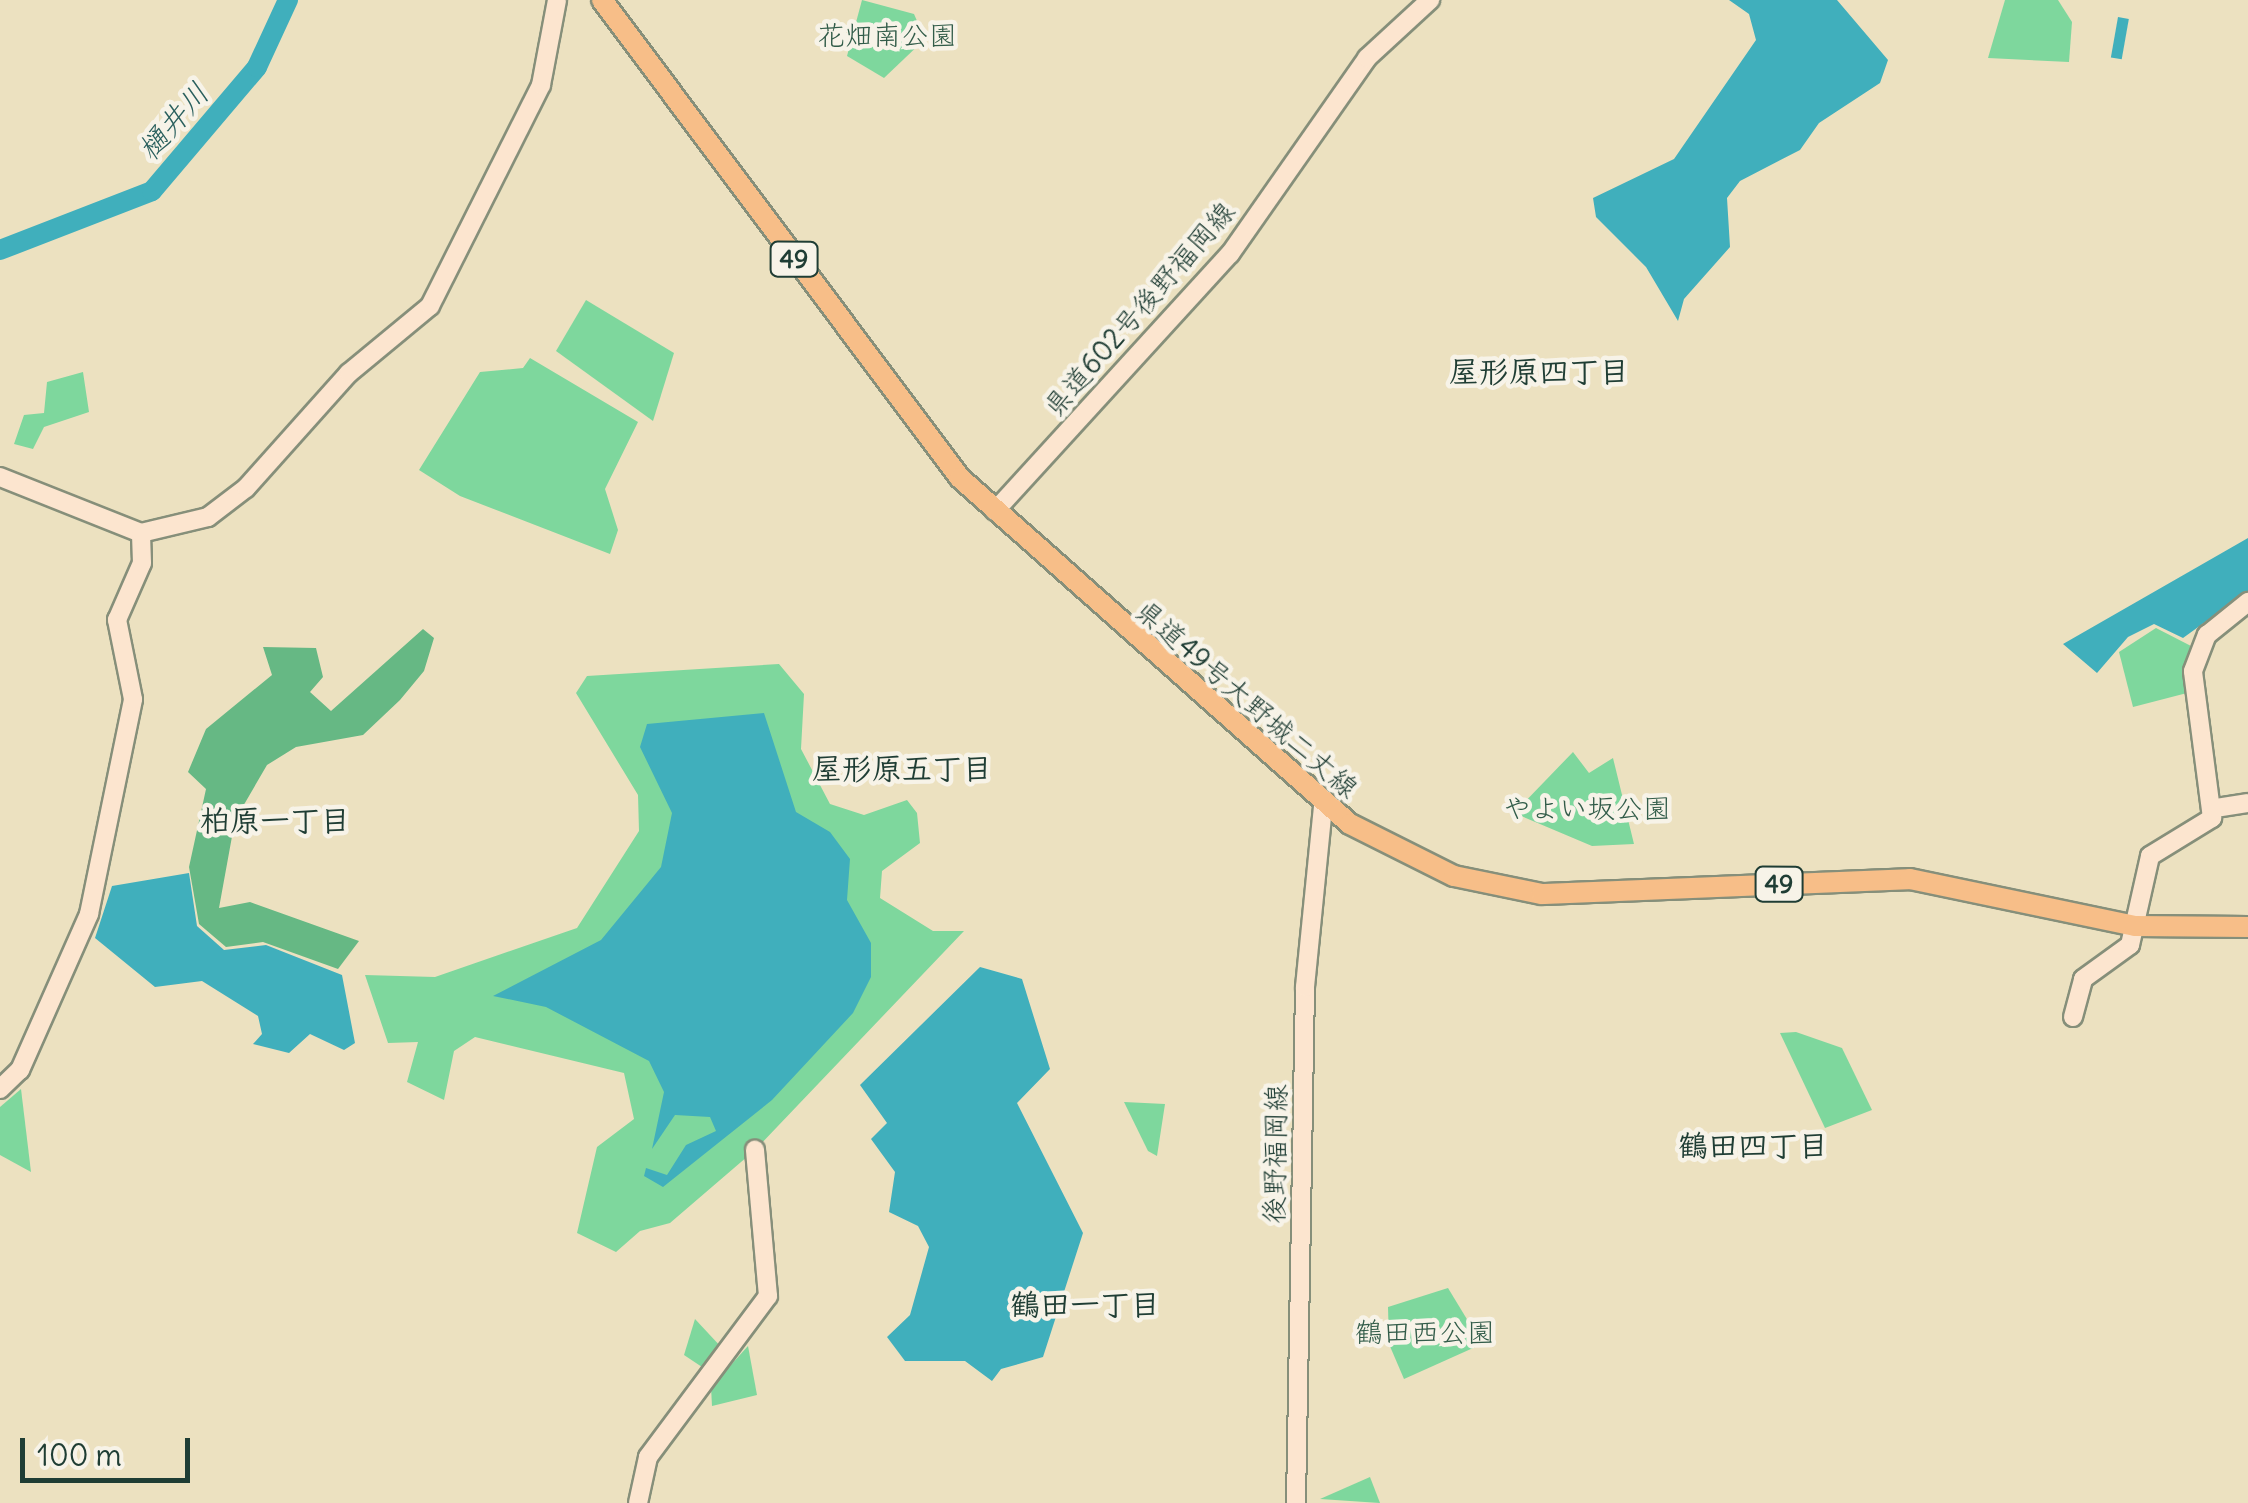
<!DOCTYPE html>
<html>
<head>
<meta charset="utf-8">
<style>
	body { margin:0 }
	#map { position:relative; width:2248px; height:1503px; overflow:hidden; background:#ece1c0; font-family:Delius,"Klee One",sans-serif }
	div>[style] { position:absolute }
	.green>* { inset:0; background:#7ed79d }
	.forest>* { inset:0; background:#66b884 }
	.water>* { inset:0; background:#40afbc; transform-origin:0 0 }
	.river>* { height:20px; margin:-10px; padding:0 10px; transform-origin:10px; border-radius:10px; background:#40afbc }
	.roads { filter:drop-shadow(2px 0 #868f7a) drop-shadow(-2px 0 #868f7a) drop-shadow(0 2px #868f7a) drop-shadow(0 -2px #868f7a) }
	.secondary>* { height:18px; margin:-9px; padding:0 9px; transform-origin:9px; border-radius:9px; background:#fce5cf }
	.primary>* { height:20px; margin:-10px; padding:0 10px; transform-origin:10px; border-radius:10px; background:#f7be88 }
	span { translate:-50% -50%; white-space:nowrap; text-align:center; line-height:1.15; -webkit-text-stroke:9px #f7f3e8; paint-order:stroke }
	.shield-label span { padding:2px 8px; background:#f7f3e8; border:2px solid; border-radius:8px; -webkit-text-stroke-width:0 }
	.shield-label { font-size:25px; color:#1f3d34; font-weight:700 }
	.park-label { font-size:28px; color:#325c49 }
	.street-label { font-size:28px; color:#1f3d34 }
	.water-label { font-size:30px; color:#295f5d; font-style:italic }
	.neighbourhood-label { font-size:30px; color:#1f3d34; font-weight:700 }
	.scale { position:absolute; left:20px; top:1438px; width:170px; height:45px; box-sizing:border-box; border:5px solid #1f3d34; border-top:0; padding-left:12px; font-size:30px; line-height:35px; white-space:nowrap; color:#1f3d34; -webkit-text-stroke:8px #f7f3e8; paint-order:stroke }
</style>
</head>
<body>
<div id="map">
	<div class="green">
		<i style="clip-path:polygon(862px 0,914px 14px,925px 39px,884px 78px,847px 56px)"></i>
		<i style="clip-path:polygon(2005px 0,2058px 0,2072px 22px,2069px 62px,1988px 58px)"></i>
		<i style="clip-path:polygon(586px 300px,674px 353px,653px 421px,556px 351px)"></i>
		<i style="clip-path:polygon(530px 358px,638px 422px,605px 489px,618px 530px,610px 554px,460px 496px,419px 470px,480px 372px,523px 368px)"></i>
		<i style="clip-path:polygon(83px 372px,89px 412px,44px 427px,33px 449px,14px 444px,24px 415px,44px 413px,47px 382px)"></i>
		<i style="clip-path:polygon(2156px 628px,2191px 646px,2187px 693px,2133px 707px,2119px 652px)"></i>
		<i style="clip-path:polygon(779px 664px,804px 694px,801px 749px,830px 804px,864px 815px,907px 800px,917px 813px,920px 843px,882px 871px,880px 898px,933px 931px,964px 931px,755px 1150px,670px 1223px,640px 1231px,616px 1252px,577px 1233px,597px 1147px,634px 1119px,624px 1073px,475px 1037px,454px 1051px,444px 1100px,407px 1082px,418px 1042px,388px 1043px,365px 975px,435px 977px,577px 928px,639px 831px,638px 795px,576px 693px,587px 676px)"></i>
		<i style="clip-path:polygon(1573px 752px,1589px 773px,1613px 758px,1634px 844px,1592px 846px,1514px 813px)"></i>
		<i style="clip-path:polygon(1796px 1032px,1842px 1048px,1872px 1110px,1825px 1128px,1780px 1033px)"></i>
		<i style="clip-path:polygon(21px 1089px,31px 1172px,0 1155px,0 1107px)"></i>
		<i style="clip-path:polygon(1124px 1102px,1165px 1104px,1157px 1156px,1148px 1151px)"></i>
		<i style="clip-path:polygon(1448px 1288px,1482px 1344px,1404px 1379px,1389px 1344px,1388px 1307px)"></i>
		<i style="clip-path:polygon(695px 1319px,722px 1348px,705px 1369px,684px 1355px)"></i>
		<i style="clip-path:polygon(748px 1346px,757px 1395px,712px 1406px,711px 1387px)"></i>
		<i style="clip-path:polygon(1370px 1477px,1380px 1503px,1320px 1499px)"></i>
	</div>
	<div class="forest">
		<i style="clip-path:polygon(423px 629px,434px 638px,424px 671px,400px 700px,363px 735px,296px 747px,267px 765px,235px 820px,219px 908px,250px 902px,359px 941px,338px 969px,263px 942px,226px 947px,199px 924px,189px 867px,206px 789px,188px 772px,206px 729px,272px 675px,263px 647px,316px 648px,323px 677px,310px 692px,331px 711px)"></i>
	</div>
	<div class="water">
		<i style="clip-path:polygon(1729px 0,1837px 0,1888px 60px,1880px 83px,1819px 123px,1800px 150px,1740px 181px,1727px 198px,1730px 247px,1684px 299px,1678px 321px,1646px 267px,1596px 217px,1593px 198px,1674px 159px,1756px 40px,1749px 14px)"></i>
		<i style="left:2118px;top:17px;width:11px;height:41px;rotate:10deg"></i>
		<i style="clip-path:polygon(2248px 538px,2248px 591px,2183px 638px,2154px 624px,2128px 637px,2097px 673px,2063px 644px)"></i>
		<i style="clip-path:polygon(764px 713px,796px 812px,830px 832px,850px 859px,847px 900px,871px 943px,871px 977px,853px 1013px,772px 1100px,663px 1187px,644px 1176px,646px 1168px,667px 1175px,686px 1145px,716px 1131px,710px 1117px,675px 1115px,652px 1149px,664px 1092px,649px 1061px,546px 1007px,493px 996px,601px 940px,661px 867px,672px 813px,640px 747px,647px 724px)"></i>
		<i style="clip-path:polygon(189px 873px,197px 926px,224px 950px,266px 945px,342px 975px,355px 1043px,344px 1050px,310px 1034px,289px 1053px,253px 1044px,262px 1034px,258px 1016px,202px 981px,155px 987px,95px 938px,112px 886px)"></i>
		<i style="clip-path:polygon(980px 967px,1022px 979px,1050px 1069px,1017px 1103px,1083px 1233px,1043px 1357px,1001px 1369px,992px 1381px,965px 1361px,905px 1361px,887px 1337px,910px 1315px,929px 1247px,918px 1226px,889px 1212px,895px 1172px,871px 1139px,887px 1123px,860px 1085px)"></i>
	</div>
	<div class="river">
		<i style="left:0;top:250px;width:163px;rotate:-21.2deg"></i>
		<i style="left:152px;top:191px;width:162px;rotate:-49.7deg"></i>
		<i style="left:257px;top:67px;width:74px;rotate:-65.2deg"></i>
	</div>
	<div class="roads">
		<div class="secondary">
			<i style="left:0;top:477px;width:152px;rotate:21.7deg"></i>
			<i style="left:141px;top:533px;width:69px;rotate:-13.4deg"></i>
			<i style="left:208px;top:517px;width:48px;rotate:-37.3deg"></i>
			<i style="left:246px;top:488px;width:154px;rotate:-48.2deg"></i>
			<i style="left:349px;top:373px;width:105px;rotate:-39.6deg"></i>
			<i style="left:430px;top:306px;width:247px;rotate:-63.3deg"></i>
			<i style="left:541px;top:85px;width:86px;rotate:-79.3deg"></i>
			<i style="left:995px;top:511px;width:348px;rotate:-47.6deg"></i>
			<i style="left:1230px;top:254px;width:239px;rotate:-55deg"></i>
			<i style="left:1367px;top:58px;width:86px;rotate:-42.6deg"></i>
			<i style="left:2216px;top:808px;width:32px;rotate:-9deg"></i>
			<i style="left:2073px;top:1017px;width:39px;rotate:-75deg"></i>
			<i style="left:2083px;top:979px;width:58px;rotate:-35.9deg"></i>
			<i style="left:2130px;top:945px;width:91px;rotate:-77.3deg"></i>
			<i style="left:2150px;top:856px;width:73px;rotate:-31.5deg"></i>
			<i style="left:2212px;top:818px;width:148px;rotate:-97.4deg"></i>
			<i style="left:2193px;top:671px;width:39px;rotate:-69deg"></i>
			<i style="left:2207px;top:635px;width:53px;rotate:-38.8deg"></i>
			<i style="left:0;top:1089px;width:28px;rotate:-44deg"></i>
			<i style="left:20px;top:1070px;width:171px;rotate:-66.1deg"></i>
			<i style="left:89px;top:914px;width:219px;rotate:-78.4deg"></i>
			<i style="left:133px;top:699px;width:81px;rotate:-101.4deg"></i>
			<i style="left:117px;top:620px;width:62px;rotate:-66.3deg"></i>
			<i style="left:142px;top:563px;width:30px;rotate:-92deg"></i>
			<i style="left:638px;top:1503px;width:47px;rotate:-77.7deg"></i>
			<i style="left:648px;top:1457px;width:201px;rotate:-53.3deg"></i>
			<i style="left:768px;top:1296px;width:147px;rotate:-95.1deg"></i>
			<i style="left:1296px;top:1503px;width:516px;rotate:-89deg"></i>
			<i style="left:1305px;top:987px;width:182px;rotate:-84.3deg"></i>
		</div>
		<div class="primary">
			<i style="left:602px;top:0;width:597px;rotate:53.17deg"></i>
			<i style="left:960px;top:478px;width:521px;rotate:41.58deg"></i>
			<i style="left:1350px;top:824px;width:116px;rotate:26.6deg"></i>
			<i style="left:1454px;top:876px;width:90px;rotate:11.6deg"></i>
			<i style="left:1542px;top:894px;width:368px;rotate:-2.3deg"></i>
			<i style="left:1910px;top:879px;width:230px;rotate:11.8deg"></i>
			<i style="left:2135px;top:926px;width:113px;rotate:0.5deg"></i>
		</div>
	</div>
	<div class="shield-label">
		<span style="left:794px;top:259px">49</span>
		<span style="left:1779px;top:884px">49</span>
	</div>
	<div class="park-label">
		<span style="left:887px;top:35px">花畑南公園</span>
		<span style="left:1587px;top:808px">やよい坂公園</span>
		<span style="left:1425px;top:1332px">鶴田西公園</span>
	</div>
	<div class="street-label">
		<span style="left:1139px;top:309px;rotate:-49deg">県道602号後野福岡線</span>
		<span style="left:1247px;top:699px;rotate:41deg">県道49号大野城二丈線</span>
		<span style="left:1275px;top:1154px;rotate:-89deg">後野福岡線</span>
	</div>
	<div class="water-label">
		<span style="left:173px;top:121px;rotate:-49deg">樋井川</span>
	</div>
	<div class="neighbourhood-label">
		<span style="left:1539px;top:371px">屋形原四丁目</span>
		<span style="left:902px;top:768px">屋形原五丁目</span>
		<span style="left:275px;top:820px">柏原一丁目</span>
		<span style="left:1753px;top:1145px">鶴田四丁目</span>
		<span style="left:1085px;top:1304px">鶴田一丁目</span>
	</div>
	<div class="scale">100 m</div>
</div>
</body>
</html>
